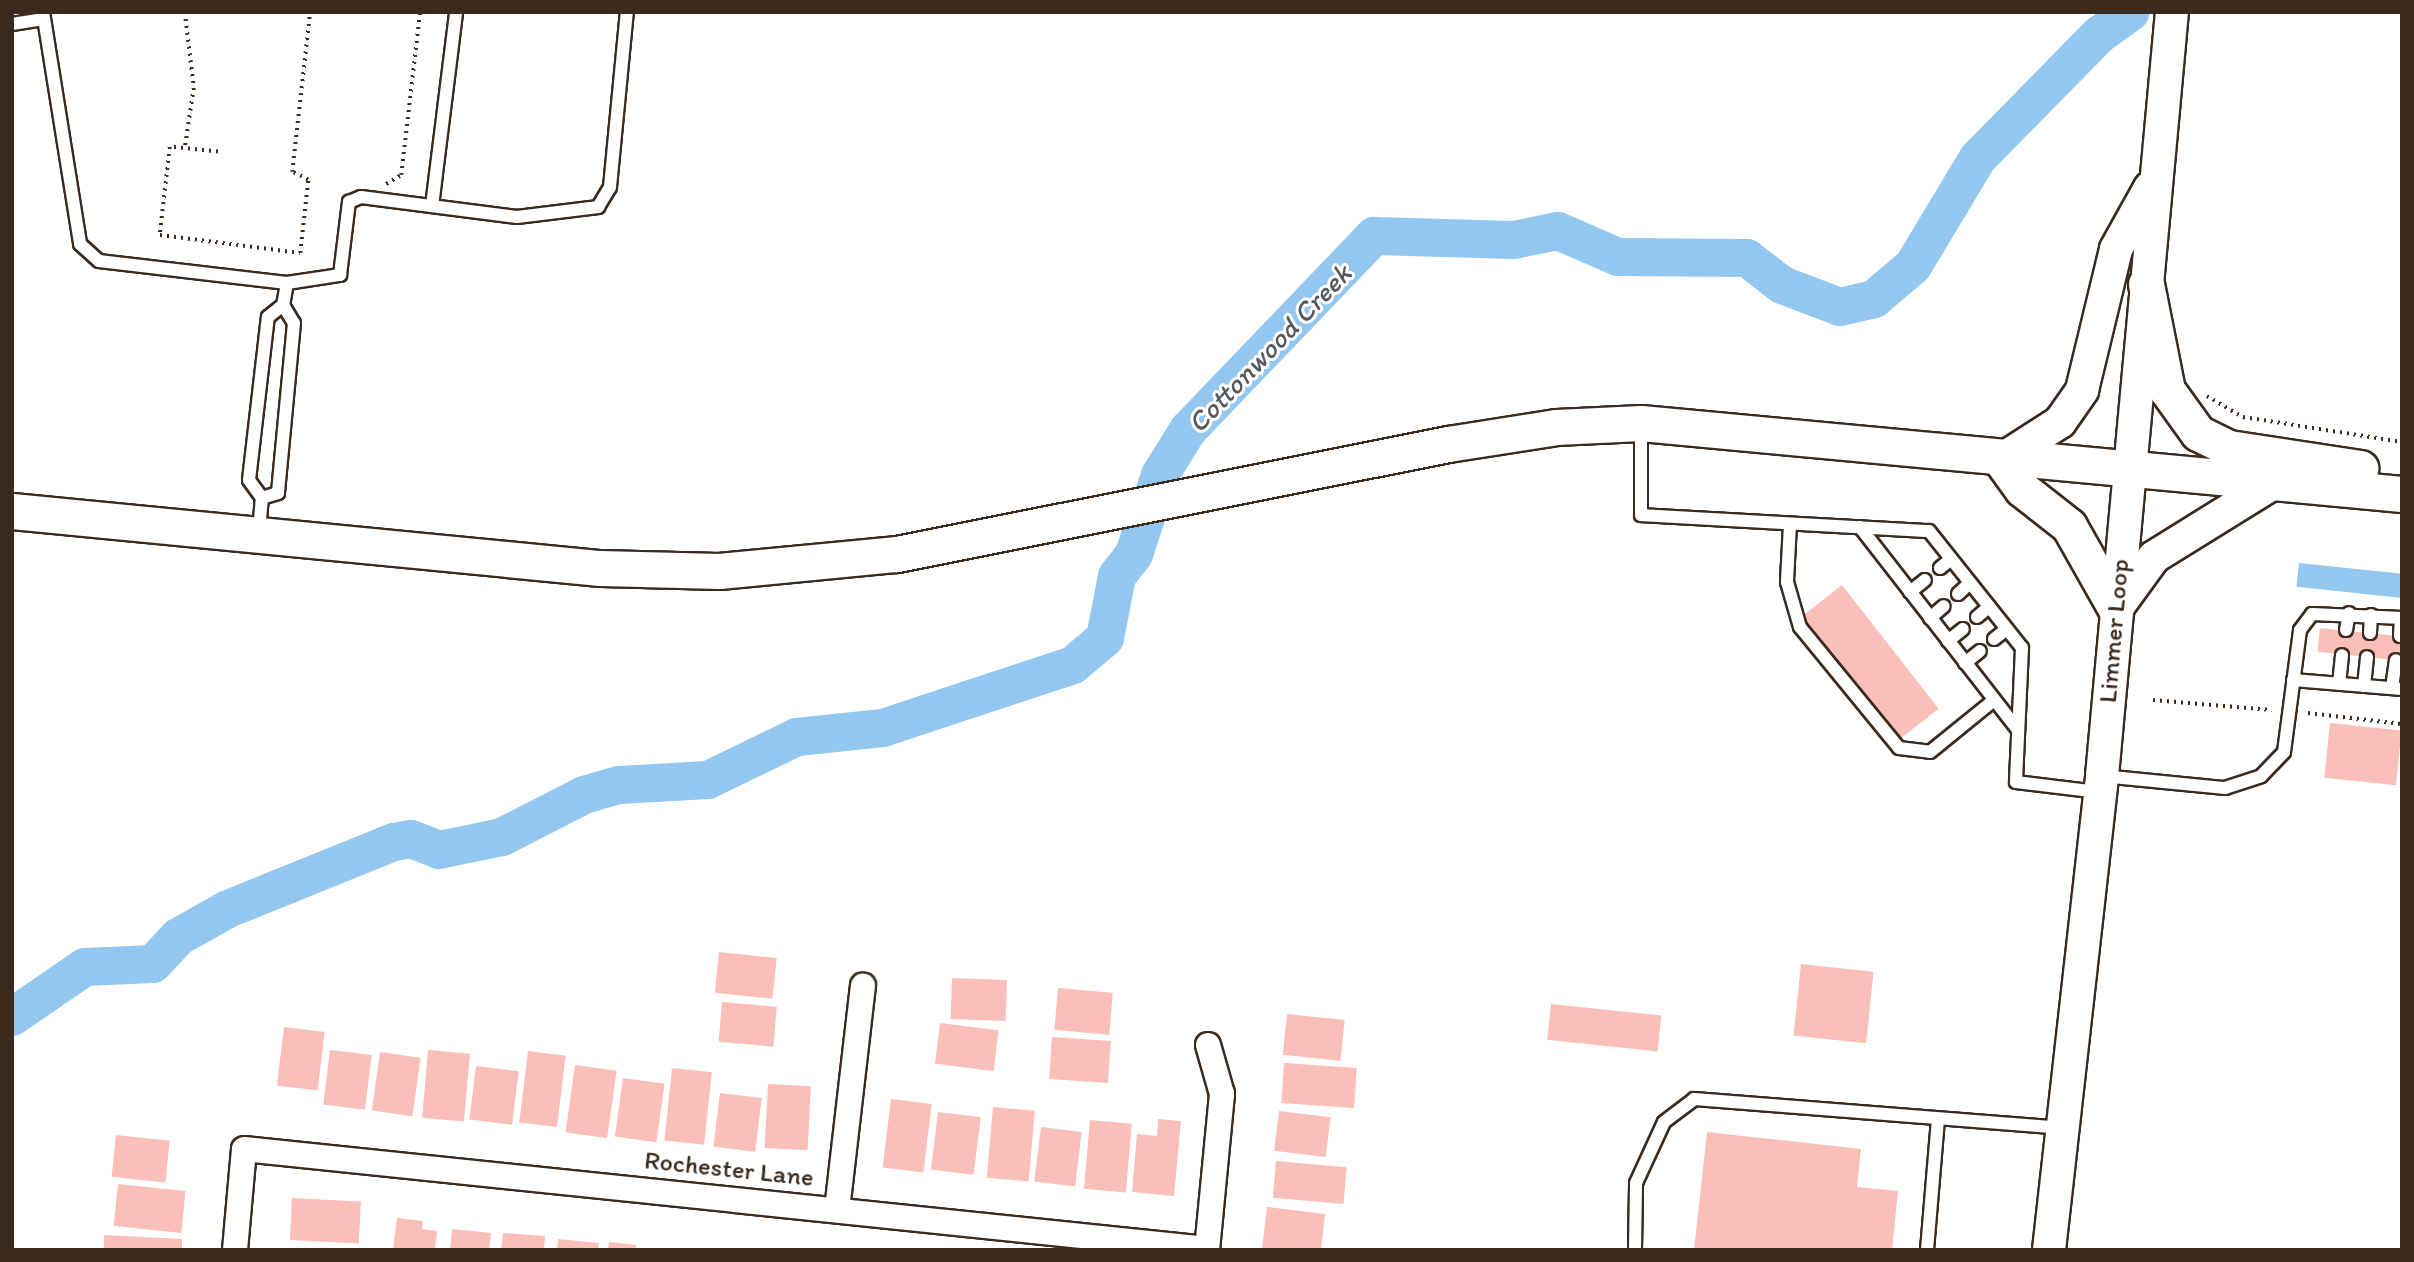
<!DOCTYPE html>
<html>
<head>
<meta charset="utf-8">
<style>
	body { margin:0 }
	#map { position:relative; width:2414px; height:1262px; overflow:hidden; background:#fff; font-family:Itim,sans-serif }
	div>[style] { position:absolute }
	.water>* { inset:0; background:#93c7f0; transform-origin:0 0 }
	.river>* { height:38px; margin:-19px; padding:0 19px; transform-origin:19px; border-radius:19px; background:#93c7f0 }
	.building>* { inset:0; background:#fbbfb9; transform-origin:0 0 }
	.path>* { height:3.5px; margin-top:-1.75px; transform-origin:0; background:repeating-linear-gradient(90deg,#3b2a1e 0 2px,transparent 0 7px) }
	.roads { filter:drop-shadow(2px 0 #3b2a1e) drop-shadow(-2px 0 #3b2a1e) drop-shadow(0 2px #3b2a1e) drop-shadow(0 -2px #3b2a1e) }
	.service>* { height:12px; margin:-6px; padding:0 6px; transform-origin:6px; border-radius:6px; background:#fff }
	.minor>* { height:24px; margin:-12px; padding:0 12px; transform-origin:12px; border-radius:12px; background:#fff }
	.tertiary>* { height:32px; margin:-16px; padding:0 16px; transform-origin:16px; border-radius:16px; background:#fff }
	.secondary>* { height:35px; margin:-17.5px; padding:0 17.5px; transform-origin:17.5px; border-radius:17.5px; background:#fff }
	span { translate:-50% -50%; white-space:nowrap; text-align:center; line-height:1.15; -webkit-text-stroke:6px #fff; paint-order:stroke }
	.street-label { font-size:26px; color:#3b2a1e }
	.water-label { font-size:28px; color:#55595d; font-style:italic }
	.frame { position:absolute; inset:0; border:14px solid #3b2a1e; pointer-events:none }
</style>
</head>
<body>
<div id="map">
	<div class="water">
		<i style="left:2299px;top:563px;width:104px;height:24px;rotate:6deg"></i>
	</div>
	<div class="river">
		<i style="left:12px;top:1017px;width:88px;rotate:-34.4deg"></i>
		<i style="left:85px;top:967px;width:68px;rotate:-2.5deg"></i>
		<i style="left:153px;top:964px;width:37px;rotate:-47deg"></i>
		<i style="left:178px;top:937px;width:57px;rotate:-29.2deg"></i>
		<i style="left:228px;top:909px;width:179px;rotate:-22deg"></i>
		<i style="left:394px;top:842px;width:17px;rotate:-10deg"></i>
		<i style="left:411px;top:839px;width:30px;rotate:21deg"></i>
		<i style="left:439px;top:850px;width:64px;rotate:-11.7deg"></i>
		<i style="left:502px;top:837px;width:92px;rotate:-27.1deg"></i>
		<i style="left:584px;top:795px;width:36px;rotate:-16deg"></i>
		<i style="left:619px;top:785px;width:89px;rotate:-3.2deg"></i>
		<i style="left:708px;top:780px;width:99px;rotate:-25.8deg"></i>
		<i style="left:797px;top:737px;width:86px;rotate:-6deg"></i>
		<i style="left:883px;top:728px;width:200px;rotate:-18.3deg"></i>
		<i style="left:1073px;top:665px;width:42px;rotate:-40.2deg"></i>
		<i style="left:1105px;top:638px;width:63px;rotate:-79deg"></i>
		<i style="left:1117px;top:576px;width:28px;rotate:-52deg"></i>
		<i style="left:1134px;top:554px;width:83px;rotate:-71.8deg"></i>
		<i style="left:1160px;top:475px;width:53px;rotate:-58.1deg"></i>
		<i style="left:1188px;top:430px;width:269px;rotate:-46.2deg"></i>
		<i style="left:1374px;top:236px;width:140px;rotate:1.6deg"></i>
		<i style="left:1514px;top:240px;width:45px;rotate:-11.6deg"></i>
		<i style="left:1558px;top:231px;width:65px;rotate:23.4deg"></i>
		<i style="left:1618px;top:257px;width:129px;rotate:0.4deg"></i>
		<i style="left:1747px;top:258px;width:44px;rotate:37.6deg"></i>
		<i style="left:1782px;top:285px;width:62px;rotate:20.8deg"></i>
		<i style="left:1840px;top:307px;width:35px;rotate:-13deg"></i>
		<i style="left:1874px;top:299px;width:51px;rotate:-40.2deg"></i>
		<i style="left:1913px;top:266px;width:126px;rotate:-59deg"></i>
		<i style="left:1978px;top:158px;width:173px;rotate:-45.5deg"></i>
		<i style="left:2099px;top:35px;width:39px;rotate:-36deg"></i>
	</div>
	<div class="building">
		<i style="left:1842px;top:585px;width:157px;height:51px;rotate:52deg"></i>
		<i style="left:2320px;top:628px;width:82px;height:24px;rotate:6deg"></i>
		<i style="left:2330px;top:723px;width:72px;height:55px;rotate:6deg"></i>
		<i style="left:719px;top:952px;width:58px;height:41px;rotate:6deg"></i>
		<i style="left:1801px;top:964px;width:73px;height:72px;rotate:6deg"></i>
		<i style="left:952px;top:978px;width:55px;height:41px;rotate:2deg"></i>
		<i style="left:1058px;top:988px;width:55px;height:42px;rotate:5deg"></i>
		<i style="left:722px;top:1002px;width:55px;height:40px;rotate:5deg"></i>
		<i style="left:1551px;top:1004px;width:111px;height:36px;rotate:6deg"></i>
		<i style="left:1287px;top:1014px;width:58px;height:41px;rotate:6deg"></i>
		<i style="left:940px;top:1023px;width:59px;height:41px;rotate:7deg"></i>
		<i style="left:284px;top:1027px;width:41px;height:59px;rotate:7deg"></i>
		<i style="left:1052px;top:1037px;width:59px;height:42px;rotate:4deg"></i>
		<i style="left:330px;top:1050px;width:42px;height:55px;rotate:7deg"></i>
		<i style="left:428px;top:1050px;width:42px;height:68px;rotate:5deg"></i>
		<i style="left:528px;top:1051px;width:38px;height:72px;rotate:7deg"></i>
		<i style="left:380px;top:1052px;width:41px;height:59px;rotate:8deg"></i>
		<i style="left:1284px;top:1063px;width:73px;height:40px;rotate:4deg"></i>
		<i style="left:575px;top:1065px;width:42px;height:68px;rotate:8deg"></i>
		<i style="left:476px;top:1066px;width:43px;height:54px;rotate:7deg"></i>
		<i style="left:672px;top:1068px;width:40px;height:73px;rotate:6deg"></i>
		<i style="left:623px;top:1078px;width:42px;height:59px;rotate:8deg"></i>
		<i style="left:768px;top:1084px;width:43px;height:64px;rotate:3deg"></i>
		<i style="left:720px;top:1093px;width:42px;height:54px;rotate:7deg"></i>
		<i style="left:891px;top:1099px;width:41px;height:69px;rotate:7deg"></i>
		<i style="left:993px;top:1107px;width:42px;height:71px;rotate:5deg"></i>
		<i style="left:1279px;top:1111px;width:52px;height:40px;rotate:7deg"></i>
		<i style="left:938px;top:1112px;width:43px;height:58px;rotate:7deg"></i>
		<i style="clip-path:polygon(1158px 1119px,1181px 1121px,1174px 1196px,1132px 1192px,1137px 1134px,1157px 1136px)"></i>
		<i style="left:1090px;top:1120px;width:42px;height:69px;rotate:5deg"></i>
		<i style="left:1041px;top:1127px;width:41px;height:55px;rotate:7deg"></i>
		<i style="clip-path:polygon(1707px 1132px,1861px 1149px,1857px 1187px,1898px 1191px,1892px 1250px,1694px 1250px)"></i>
		<i style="left:116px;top:1135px;width:54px;height:42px;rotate:6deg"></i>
		<i style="left:1276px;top:1161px;width:71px;height:37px;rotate:5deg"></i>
		<i style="left:118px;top:1184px;width:68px;height:42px;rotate:6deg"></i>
		<i style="left:292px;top:1198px;width:69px;height:42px;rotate:3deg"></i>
		<i style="clip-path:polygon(1267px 1207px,1325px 1214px,1321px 1250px,1262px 1249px)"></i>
		<i style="clip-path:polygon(397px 1218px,423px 1221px,422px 1229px,437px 1231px,435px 1250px,393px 1250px)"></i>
		<i style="clip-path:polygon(452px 1229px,491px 1233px,489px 1250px,450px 1250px)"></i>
		<i style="clip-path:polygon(503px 1233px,545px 1236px,544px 1250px,501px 1250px)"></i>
		<i style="clip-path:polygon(104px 1235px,182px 1239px,182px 1250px,104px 1250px)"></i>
		<i style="clip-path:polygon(558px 1239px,599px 1243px,598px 1250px,557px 1250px)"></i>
		<i style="clip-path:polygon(609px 1242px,636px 1245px,636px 1250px,608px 1250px)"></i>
	</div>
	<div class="path">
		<i style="left:185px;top:12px;width:77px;rotate:83.2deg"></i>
		<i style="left:194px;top:88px;width:61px;rotate:98.5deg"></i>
		<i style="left:218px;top:152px;width:48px;rotate:-174.1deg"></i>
		<i style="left:170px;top:147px;width:89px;rotate:96.5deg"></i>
		<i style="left:160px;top:235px;width:141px;rotate:7.3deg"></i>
		<i style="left:300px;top:253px;width:73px;rotate:-83.7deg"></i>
		<i style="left:308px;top:180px;width:18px;rotate:-153deg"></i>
		<i style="left:292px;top:172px;width:161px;rotate:-83.6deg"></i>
		<i style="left:386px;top:184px;width:17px;rotate:-31deg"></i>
		<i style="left:401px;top:175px;width:164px;rotate:-83.4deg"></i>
		<i style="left:2207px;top:396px;width:42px;rotate:30.3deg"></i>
		<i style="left:2243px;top:417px;width:161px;rotate:8.9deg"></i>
		<i style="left:2153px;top:700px;width:119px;rotate:4.8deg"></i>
		<i style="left:2308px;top:713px;width:95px;rotate:6.7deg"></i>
	</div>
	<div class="roads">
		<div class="service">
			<i style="left:43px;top:12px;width:235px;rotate:80.9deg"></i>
			<i style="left:80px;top:244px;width:25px;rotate:42deg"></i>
			<i style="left:99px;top:261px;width:189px;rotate:6.7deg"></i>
			<i style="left:287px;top:283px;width:22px;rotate:100deg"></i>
			<i style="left:12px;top:24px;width:32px;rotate:-9deg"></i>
			<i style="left:432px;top:206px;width:195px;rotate:-82.9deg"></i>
			<i style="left:287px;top:283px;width:54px;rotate:-8.6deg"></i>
			<i style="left:340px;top:275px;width:74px;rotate:-83deg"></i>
			<i style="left:349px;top:202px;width:13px;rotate:-23deg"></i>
			<i style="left:361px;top:197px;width:157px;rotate:7.3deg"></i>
			<i style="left:517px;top:217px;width:82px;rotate:-7deg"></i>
			<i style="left:598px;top:207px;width:23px;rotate:-59deg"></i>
			<i style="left:610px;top:187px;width:176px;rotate:-84.5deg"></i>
			<i style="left:1641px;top:426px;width:89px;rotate:90deg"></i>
			<i style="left:1641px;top:515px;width:288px;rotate:3.2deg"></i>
			<i style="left:1929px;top:531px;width:149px;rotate:51.5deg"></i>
			<i style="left:2022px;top:648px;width:134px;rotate:92.6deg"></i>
			<i style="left:2016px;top:782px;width:84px;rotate:6.9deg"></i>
			<i style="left:1790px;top:524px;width:58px;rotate:93deg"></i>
			<i style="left:1787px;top:582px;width:47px;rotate:73.9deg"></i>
			<i style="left:1800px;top:627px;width:156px;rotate:50.7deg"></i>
			<i style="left:1899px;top:748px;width:31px;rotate:7deg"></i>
			<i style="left:1930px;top:752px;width:82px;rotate:-39.1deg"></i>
			<i style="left:1860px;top:527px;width:257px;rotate:52.1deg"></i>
			<i style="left:259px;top:531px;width:33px;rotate:-85deg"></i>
			<i style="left:262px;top:498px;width:22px;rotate:-126deg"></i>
			<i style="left:249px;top:480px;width:164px;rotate:-83.4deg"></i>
			<i style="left:268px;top:317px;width:19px;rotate:-39deg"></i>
			<i style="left:283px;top:305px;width:21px;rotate:59deg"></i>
			<i style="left:294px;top:323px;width:171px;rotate:95.4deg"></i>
			<i style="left:278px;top:493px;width:17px;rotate:163deg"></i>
			<i style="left:1940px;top:568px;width:14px;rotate:-39deg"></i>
			<i style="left:1910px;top:592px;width:19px;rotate:-39deg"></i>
			<i style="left:1958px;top:594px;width:16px;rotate:-43deg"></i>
			<i style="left:1977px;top:617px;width:16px;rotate:-40deg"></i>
			<i style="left:1930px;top:618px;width:18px;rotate:-41deg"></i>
			<i style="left:2346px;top:630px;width:17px;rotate:-80deg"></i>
			<i style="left:2370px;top:633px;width:18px;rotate:-87deg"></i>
			<i style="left:2400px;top:636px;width:18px;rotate:-87deg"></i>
			<i style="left:1994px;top:639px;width:16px;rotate:-38deg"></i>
			<i style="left:1948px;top:641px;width:19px;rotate:-39deg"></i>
			<i style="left:1965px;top:663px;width:19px;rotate:-39deg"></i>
			<i style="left:2293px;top:680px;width:109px;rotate:4.7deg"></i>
			<i style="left:2339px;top:684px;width:29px;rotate:-84deg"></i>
			<i style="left:2364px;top:686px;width:29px;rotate:-84deg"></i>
			<i style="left:2392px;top:688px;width:28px;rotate:-82deg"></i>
			<i style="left:2102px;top:776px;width:124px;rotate:5.6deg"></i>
			<i style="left:2225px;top:788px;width:38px;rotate:-18deg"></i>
			<i style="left:2261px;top:776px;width:33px;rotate:-46deg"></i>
			<i style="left:2284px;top:752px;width:123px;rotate:-82.5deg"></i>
			<i style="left:2300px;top:630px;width:20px;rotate:-53deg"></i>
			<i style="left:2312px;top:614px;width:90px;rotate:2.5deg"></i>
			<i style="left:1635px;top:1250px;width:67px;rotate:-89.1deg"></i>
			<i style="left:1636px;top:1183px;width:67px;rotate:-65.3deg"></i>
			<i style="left:1664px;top:1122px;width:38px;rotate:-37deg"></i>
			<i style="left:1694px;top:1099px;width:368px;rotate:4.5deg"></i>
			<i style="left:1927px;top:1250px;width:131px;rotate:-85.2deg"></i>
		</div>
		<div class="minor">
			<i style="left:837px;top:1210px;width:226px;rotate:-83.4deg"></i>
			<i style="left:235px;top:1250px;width:101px;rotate:-84.9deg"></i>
			<i style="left:244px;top:1149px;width:968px;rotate:5.93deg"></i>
			<i style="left:1207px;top:1250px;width:157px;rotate:-84.5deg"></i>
			<i style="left:1222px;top:1094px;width:51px;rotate:-105.9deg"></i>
		</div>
		<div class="tertiary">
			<i style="left:2001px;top:460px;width:70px;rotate:-32.8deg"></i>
			<i style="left:2060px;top:422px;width:39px;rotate:-55deg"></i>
			<i style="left:2082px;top:390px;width:145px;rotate:-76.4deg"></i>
			<i style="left:2116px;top:249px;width:70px;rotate:-60.9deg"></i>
			<i style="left:2119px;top:605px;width:59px;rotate:-53.9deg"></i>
			<i style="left:2154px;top:557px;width:142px;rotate:-31.8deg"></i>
			<i style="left:2049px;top:1250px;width:477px;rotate:-83.6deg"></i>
			<i style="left:2102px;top:776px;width:767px;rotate:-84.77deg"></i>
		</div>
		<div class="secondary">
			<i style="left:2146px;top:284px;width:108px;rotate:78.8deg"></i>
			<i style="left:2167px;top:390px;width:53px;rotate:54.2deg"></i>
			<i style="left:2198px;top:433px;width:34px;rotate:26deg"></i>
			<i style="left:2229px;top:448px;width:133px;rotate:8.7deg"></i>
			<i style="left:2001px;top:460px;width:36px;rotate:54deg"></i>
			<i style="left:2022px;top:489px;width:60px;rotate:38.2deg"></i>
			<i style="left:2069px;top:526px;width:95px;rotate:60.5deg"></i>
			<i style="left:12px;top:511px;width:591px;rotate:5.54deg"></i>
			<i style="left:600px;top:568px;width:119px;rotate:1.4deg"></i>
			<i style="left:719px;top:571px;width:179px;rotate:-5.5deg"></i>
			<i style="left:897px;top:554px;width:562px;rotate:-11.29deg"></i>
			<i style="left:1448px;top:444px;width:109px;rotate:-8.9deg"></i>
			<i style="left:1556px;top:427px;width:85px;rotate:-2.7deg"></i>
			<i style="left:1641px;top:423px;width:764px;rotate:5.33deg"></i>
		</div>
	</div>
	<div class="street-label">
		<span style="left:2114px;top:631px;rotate:-85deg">Limmer Loop</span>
		<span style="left:729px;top:1169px;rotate:6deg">Rochester Lane</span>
	</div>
	<div class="water-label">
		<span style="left:1269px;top:348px;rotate:-46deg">Cottonwood Creek</span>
	</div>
	<div class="frame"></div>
</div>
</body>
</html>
